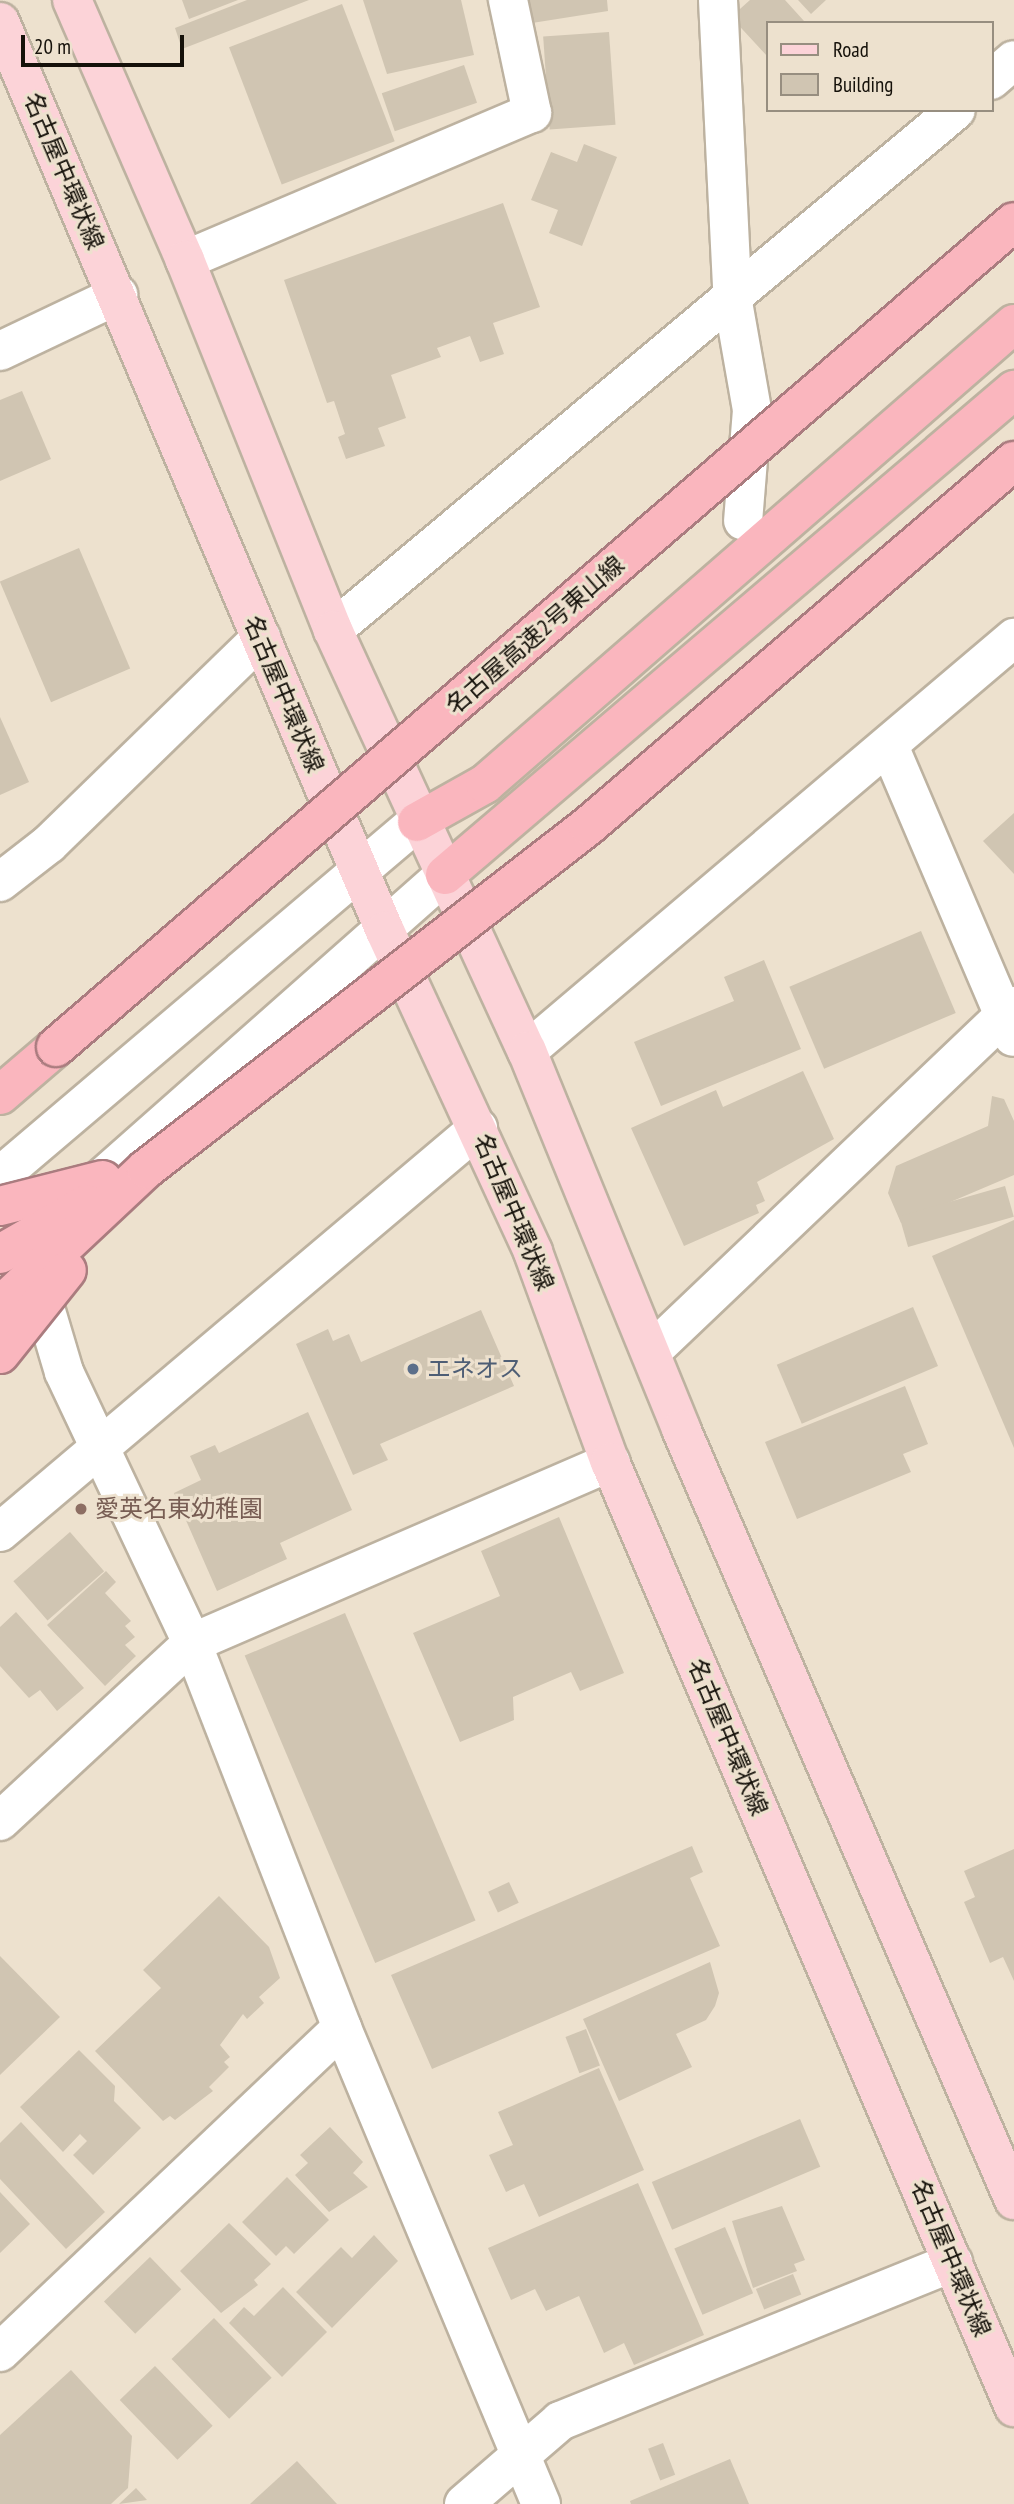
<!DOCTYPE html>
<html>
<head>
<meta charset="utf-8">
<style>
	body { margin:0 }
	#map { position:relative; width:1014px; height:2504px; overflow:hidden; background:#ede1ce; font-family:"PT Sans Narrow","Noto Sans JP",sans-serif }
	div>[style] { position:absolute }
	.building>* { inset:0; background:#d0c5b2; transform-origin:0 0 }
	.roads { filter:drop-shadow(2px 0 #bdb2a0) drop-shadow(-2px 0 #bdb2a0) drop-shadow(0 2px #bdb2a0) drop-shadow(0 -2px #bdb2a0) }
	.street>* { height:38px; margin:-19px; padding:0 19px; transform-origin:19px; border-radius:19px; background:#fff }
	.secondary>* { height:38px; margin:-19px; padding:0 19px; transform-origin:19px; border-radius:19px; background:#fff }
	.primary>* { height:38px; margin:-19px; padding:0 19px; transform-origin:19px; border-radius:19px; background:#fcd3d8 }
	.highway>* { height:38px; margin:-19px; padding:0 19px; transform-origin:19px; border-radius:19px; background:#fab6be }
	.bridges { filter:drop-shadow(2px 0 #aa7c7f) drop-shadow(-2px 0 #aa7c7f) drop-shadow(0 2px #aa7c7f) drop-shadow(0 -2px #aa7c7f) }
	.highway-bridge>* { height:38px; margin:-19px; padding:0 19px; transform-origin:19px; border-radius:19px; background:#fab6be }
	.dots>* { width:19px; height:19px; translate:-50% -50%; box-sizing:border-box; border:4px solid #ede1ce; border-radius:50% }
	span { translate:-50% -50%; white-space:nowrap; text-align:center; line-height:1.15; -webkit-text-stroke:6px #ede1ce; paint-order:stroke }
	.street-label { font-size:24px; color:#15110a }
	.service-label { font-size:24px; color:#4e5e75 }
	.left { translate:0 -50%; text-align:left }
	.education-label { font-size:24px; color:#785e54 }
	.legend { position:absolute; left:766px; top:21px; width:228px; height:91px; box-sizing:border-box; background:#ede1ce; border:2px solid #978e80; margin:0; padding:9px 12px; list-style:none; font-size:21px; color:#15110a }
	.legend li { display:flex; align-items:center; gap:14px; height:35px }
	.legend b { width:35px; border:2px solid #978e80 }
	.scale { position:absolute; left:21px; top:35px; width:163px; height:32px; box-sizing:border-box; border:4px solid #15110a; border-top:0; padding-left:9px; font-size:21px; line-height:24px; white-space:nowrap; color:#15110a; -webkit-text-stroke:5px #ede1ce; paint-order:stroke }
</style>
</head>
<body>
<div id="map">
	<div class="building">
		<i style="clip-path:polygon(182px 0,238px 0,189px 19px)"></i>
		<i style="clip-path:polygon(247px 0,309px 0,182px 49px,175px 28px)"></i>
		<i style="clip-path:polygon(363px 0,461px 0,474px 55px,387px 74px)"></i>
		<i style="clip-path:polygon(528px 0,607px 0,608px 11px,532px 23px)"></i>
		<i style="clip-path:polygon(750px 0,785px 0,804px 21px,767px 23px,767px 56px,731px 17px)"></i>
		<i style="clip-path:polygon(798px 0,826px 0,811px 14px)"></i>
		<i style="left:342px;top:4px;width:147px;height:121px;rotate:69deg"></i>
		<i style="left:609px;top:32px;width:93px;height:66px;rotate:86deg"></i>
		<i style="left:464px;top:65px;width:40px;height:87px;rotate:71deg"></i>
		<i style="clip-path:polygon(584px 144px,617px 157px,582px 246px,549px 233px,558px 210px,531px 200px,551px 152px,577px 162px)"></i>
		<i style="clip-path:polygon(503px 203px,540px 307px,493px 323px,504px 354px,480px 362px,470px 336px,437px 348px,441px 357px,391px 375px,406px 418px,378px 428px,385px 446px,346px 459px,338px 437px,345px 434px,334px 401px,327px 403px,284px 280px)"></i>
		<i style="clip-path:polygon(22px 391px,51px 459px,0 481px,0 400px)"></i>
		<i style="left:79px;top:548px;width:131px;height:86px;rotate:67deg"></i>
		<i style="clip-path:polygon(0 717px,29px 782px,0 795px)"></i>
		<i style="clip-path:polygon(1014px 813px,1014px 874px,983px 841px)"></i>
		<i style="left:921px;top:931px;width:89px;height:143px;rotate:67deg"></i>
		<i style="clip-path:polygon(764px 960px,801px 1049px,661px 1106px,634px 1042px,734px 1001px,724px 977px)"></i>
		<i style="clip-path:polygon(803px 1071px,834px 1139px,757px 1182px,765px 1201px,756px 1205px,759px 1213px,684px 1246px,631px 1128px,716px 1090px,723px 1107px)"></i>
		<i style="clip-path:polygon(992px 1096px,1004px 1099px,1014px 1121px,1014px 1175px,901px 1223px,888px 1193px,896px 1166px,988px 1126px)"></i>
		<i style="left:1005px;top:1186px;width:32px;height:110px;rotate:74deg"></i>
		<i style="clip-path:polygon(1014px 1220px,1014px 1448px,932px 1256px)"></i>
		<i style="left:913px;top:1307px;width:64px;height:148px;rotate:67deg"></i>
		<i style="clip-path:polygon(481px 1310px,514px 1386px,380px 1444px,388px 1460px,353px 1475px,296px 1344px,328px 1329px,333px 1341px,349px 1334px,361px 1362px)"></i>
		<i style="clip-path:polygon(905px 1386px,928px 1444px,903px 1454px,911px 1472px,797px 1519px,765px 1442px)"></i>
		<i style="clip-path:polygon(308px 1412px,352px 1510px,280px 1543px,287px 1559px,217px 1591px,174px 1493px,201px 1480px,190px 1456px,215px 1445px,219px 1453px)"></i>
		<i style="clip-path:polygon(559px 1517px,624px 1673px,580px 1691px,571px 1672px,513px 1697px,514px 1720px,460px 1742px,413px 1633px,500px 1596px,481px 1551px)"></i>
		<i style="left:70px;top:1532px;width:52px;height:75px;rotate:49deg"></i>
		<i style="clip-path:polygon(106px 1571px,116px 1582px,105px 1593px,131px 1621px,125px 1626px,135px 1637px,125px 1645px,136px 1656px,105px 1686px,47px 1625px)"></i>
		<i style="clip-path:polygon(16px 1612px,84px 1688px,57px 1711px,40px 1690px,29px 1698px,0 1666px,0 1627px)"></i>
		<i style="left:345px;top:1613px;width:334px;height:109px;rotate:67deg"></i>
		<i style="clip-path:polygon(692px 1846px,703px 1872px,690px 1878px,720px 1946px,432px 2069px,391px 1975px)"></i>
		<i style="clip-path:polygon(1014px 1849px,1014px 1981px,1003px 1957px,990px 1963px,964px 1902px,975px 1897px,964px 1871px)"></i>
		<i style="left:509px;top:1882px;width:23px;height:23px;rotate:65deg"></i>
		<i style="clip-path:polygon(219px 1896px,269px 1947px,280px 1978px,259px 1997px,264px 2003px,247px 2019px,243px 2014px,220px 2045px,230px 2057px,224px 2062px,229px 2067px,209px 2087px,213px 2091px,175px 2120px,170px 2116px,163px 2121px,95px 2051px,161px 1988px,143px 1970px)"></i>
		<i style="clip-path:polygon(0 1956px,60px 2017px,0 2075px)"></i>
		<i style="clip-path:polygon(710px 1962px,719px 1993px,715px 2006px,706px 2020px,676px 2034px,692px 2067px,619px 2101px,583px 2019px)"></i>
		<i style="left:586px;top:2029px;width:39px;height:22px;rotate:69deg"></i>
		<i style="clip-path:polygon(79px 2050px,115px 2086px,114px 2101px,141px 2128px,93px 2175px,73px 2155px,87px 2141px,80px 2134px,63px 2152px,20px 2107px)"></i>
		<i style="clip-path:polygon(599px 2068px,644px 2170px,539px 2217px,524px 2184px,506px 2192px,489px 2155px,513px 2145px,498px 2112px)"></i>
		<i style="left:800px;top:2119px;width:52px;height:161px;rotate:67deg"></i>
		<i style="clip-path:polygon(21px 2122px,105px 2212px,66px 2249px,0 2179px,0 2143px)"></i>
		<i style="clip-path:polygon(330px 2127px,363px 2162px,353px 2173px,368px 2187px,329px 2212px,295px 2175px,308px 2163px,300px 2155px)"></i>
		<i style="clip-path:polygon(287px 2177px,329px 2220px,294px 2254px,286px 2246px,276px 2256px,242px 2222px)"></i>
		<i style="clip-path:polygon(638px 2183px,704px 2335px,634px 2365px,624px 2343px,604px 2353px,579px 2296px,546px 2311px,535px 2289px,511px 2300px,488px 2248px)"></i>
		<i style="clip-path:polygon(0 2192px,30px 2224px,0 2253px)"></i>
		<i style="clip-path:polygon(782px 2206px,805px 2260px,794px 2264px,797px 2271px,753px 2288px,732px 2221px)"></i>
		<i style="clip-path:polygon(229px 2223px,271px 2264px,254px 2280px,258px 2285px,221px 2313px,180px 2271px)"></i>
		<i style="left:725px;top:2227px;width:72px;height:55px;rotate:67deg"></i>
		<i style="clip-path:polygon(374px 2235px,398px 2261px,332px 2328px,296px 2292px,341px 2247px,352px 2258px)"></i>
		<i style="left:150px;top:2257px;width:45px;height:64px;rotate:46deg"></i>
		<i style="left:793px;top:2274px;width:22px;height:40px;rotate:68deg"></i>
		<i style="clip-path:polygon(283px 2287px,327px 2332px,282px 2377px,229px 2323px,244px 2307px,254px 2316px)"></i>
		<i style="left:214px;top:2318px;width:83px;height:59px;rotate:46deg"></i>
		<i style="left:155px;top:2366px;width:83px;height:49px;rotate:46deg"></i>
		<i style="clip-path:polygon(71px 2370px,132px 2436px,128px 2488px,111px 2504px,0 2504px,0 2435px)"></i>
		<i style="left:663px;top:2443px;width:34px;height:16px;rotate:69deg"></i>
		<i style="clip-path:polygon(730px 2459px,749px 2504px,631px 2504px,630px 2501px)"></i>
		<i style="clip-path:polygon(297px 2461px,337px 2504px,250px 2504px)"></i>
		<i style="clip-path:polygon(136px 2488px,147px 2500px,119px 2504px)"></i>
	</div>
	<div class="roads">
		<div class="street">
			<i style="left:718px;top:0;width:302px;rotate:87.2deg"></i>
			<i style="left:733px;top:302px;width:110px;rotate:80deg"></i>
			<i style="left:752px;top:410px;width:111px;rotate:94.6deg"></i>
			<i style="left:991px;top:80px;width:30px;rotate:-41deg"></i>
			<i style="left:185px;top:260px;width:377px;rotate:-23deg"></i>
			<i style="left:532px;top:113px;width:116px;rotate:-102deg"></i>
			<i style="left:0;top:351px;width:131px;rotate:-25.4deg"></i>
			<i style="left:333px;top:630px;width:811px;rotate:-39.85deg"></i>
			<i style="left:889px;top:746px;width:316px;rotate:66.9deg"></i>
			<i style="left:0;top:882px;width:62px;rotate:-37.8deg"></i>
			<i style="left:49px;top:844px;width:296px;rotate:-44.2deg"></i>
			<i style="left:527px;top:1051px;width:639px;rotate:-40.3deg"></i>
			<i style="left:35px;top:1274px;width:102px;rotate:73.5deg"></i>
			<i style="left:64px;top:1372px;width:300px;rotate:64.7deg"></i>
			<i style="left:192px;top:1643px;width:413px;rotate:68.7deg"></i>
			<i style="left:342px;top:2028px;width:516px;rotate:67.31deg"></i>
			<i style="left:652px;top:1351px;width:500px;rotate:-43.62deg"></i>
			<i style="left:0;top:1532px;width:626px;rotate:-40.2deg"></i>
			<i style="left:0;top:1821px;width:262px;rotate:-42.8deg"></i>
			<i style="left:192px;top:1643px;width:456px;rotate:-23.4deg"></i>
			<i style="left:0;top:2352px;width:471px;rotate:-43.5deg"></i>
			<i style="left:464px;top:2504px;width:127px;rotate:-40.8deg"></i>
			<i style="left:560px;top:2421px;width:424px;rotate:-22deg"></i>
		</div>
		<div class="secondary">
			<i style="left:0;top:1176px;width:547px;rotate:-40.33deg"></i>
			<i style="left:76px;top:1201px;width:492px;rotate:-41.5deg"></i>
		</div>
		<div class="primary">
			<i style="left:72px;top:0;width:283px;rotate:66.5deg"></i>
			<i style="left:185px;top:260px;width:399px;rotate:68.2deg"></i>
			<i style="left:333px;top:630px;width:464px;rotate:65.3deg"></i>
			<i style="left:527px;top:1051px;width:408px;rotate:67.8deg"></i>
			<i style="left:681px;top:1429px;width:840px;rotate:66.64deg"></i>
			<i style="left:0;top:22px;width:987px;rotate:67.05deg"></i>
			<i style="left:385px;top:931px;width:353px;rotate:65.2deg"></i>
			<i style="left:533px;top:1252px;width:224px;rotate:69.9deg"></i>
			<i style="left:610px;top:1462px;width:1028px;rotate:66.85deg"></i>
		</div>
		<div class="highway">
			<i style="left:417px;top:822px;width:78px;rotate:-29.2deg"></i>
			<i style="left:485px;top:784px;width:701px;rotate:-41.01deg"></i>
			<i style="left:445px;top:875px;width:748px;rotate:-40.44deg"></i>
			<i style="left:0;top:1095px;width:74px;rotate:-40.6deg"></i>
		</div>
	</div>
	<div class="bridges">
		<div class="highway-bridge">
			<i style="left:56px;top:1047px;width:1264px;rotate:-40.73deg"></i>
			<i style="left:0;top:1206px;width:106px;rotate:-14.2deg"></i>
			<i style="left:0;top:1254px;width:100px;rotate:-29.9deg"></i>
			<i style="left:0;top:1306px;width:200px;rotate:-43.2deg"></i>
			<i style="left:146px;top:1169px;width:559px;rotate:-37.81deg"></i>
			<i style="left:588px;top:826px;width:561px;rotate:-40.59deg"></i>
			<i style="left:0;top:1354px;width:107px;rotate:-51.4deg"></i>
		</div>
	</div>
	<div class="dots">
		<i style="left:413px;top:1369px;background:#5c6f8a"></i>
		<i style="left:81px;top:1509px;background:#8d6e63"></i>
	</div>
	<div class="street-label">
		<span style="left:64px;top:171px;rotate:67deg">名古屋中環状線</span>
		<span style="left:535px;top:635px;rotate:-41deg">名古屋高速2号東山線</span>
		<span style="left:284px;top:694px;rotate:67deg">名古屋中環状線</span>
		<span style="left:514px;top:1212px;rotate:67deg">名古屋中環状線</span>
		<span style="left:728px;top:1737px;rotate:67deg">名古屋中環状線</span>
		<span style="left:951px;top:2258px;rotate:67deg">名古屋中環状線</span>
	</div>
	<div class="service-label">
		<span class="left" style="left:427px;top:1369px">エネオス</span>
	</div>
	<div class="education-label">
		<span class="left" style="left:95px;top:1509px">愛英名東幼稚園</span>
	</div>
	<ul class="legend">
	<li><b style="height:9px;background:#fcd3d8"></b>Road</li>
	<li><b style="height:19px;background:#d0c5b2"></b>Building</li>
	</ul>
	<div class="scale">20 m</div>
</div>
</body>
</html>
